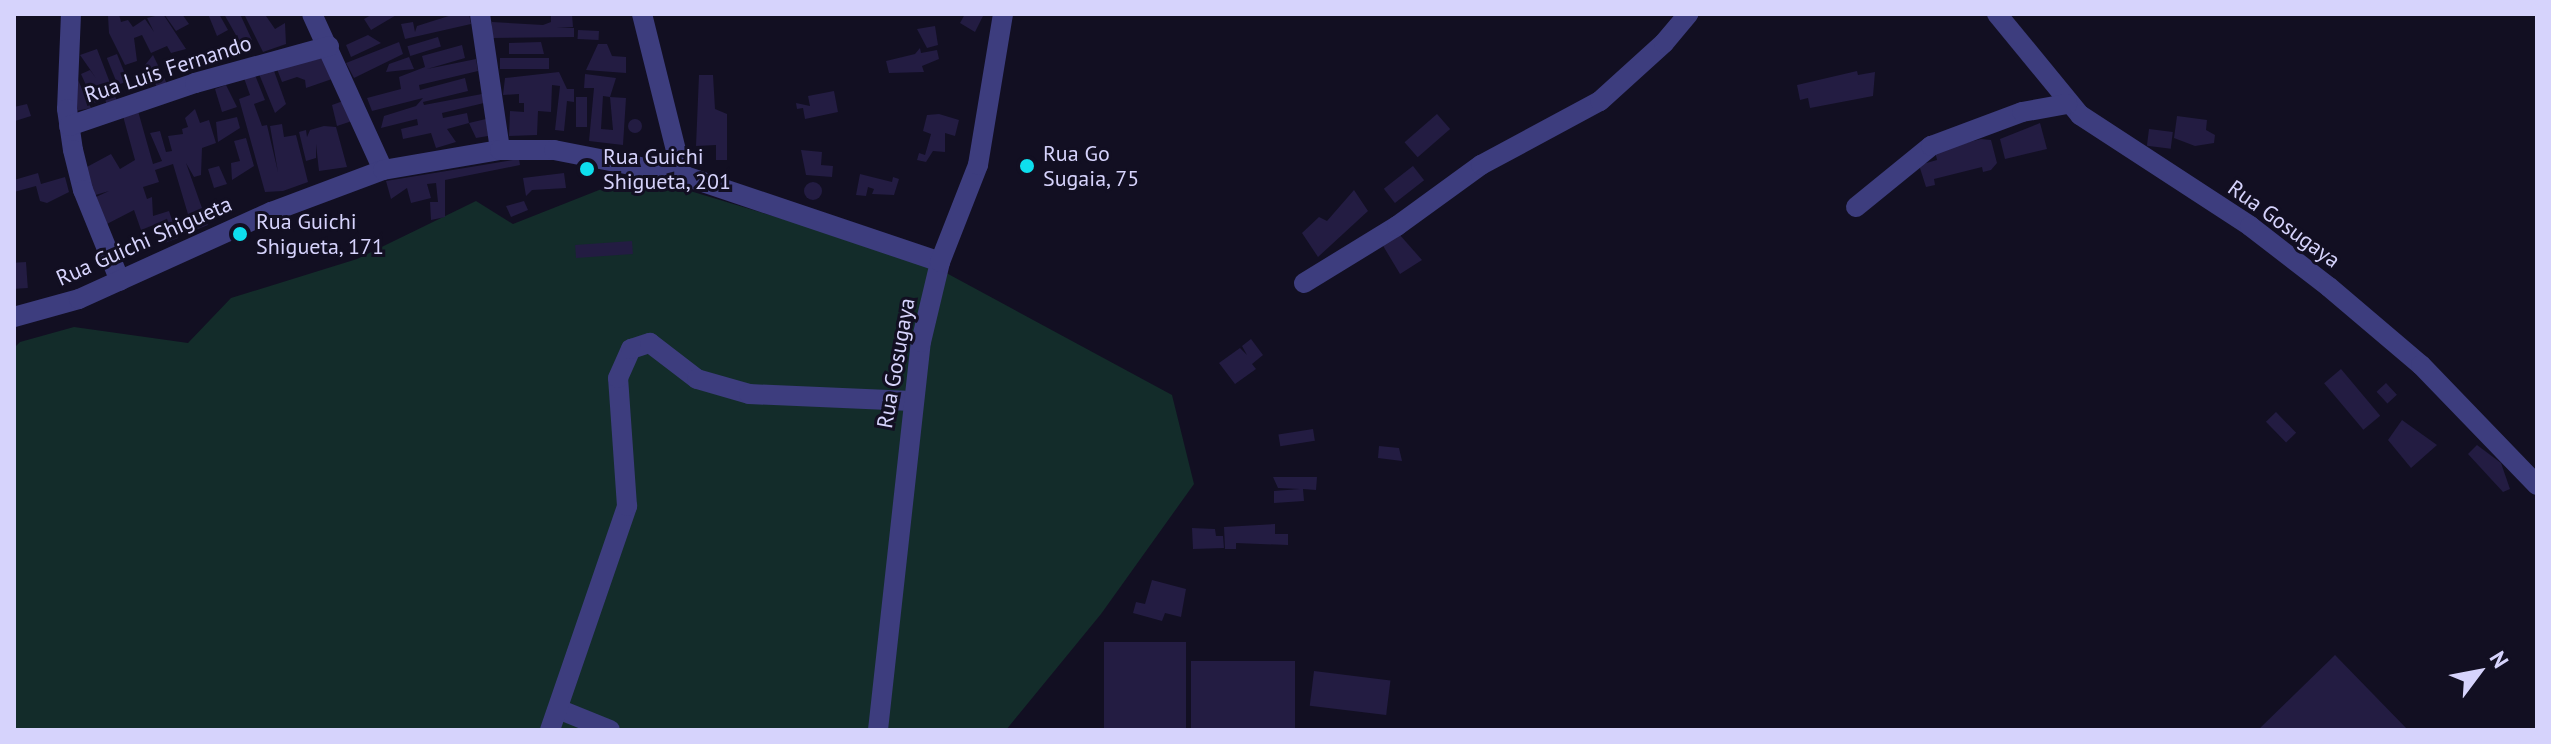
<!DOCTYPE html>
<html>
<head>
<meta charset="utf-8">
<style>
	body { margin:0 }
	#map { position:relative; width:2551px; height:744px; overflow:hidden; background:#120f22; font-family:"PT Sans",sans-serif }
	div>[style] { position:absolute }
	.green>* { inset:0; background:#132c2a }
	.building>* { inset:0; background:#231c42; transform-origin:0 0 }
	.round { border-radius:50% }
	.minor>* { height:20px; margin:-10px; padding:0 10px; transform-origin:10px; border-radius:10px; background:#3d3d7e }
	.dots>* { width:22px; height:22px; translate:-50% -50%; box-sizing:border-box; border:4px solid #120f22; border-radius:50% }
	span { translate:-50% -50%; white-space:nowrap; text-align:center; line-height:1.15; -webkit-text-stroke:6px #120f22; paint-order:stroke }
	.street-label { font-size:22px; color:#d6d3fc }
	.poi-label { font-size:22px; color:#d6d3fc }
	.left { translate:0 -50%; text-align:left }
	.frame { position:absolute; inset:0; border:16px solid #d6d3fc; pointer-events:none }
	.north { position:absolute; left:2439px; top:632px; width:80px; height:80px; -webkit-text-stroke:6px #120f22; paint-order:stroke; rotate:58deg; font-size:22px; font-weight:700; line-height:32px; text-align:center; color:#d6d3fc }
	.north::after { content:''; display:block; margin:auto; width:28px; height:36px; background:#d6d3fc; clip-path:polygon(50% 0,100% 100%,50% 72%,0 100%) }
</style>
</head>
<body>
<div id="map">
	<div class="green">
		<i style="clip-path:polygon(637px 175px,926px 262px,1172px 395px,1194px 484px,1101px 614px,1006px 730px,14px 730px,14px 348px,20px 342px,74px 327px,188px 343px,231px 298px,357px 259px,476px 201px,513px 224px)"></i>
	</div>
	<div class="building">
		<i style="clip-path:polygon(119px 14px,121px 22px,128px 20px,133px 27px,145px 19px,154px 32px,147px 18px,163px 14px,186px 49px,171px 53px,167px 46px,151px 53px,142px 35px,134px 38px,137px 61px,125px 65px,109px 33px,108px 16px)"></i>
		<i style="clip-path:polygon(164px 14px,182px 14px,189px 24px,176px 31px)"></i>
		<i style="clip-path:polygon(208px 14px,219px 14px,228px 30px,217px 36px)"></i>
		<i style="clip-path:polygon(224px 14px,240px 14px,252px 40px,241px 44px)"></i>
		<i style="clip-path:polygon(244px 14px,266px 16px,275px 29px,285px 23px,286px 44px,263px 52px)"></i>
		<i style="clip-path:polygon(373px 14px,398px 14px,371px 30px,364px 19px)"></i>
		<i style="clip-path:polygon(455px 14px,469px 14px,471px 24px,405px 39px,401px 24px,413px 22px,415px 32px,417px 26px)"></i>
		<i style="clip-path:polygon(551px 14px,572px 14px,573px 27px,557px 28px,574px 28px,574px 37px,492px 38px,492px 22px,543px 25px,551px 22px)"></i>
		<i style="clip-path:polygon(965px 14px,983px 16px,975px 32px,960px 23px)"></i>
		<i style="clip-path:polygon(935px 26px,938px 45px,927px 48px,917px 29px)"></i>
		<i style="left:578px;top:30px;width:21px;height:9px;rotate:3deg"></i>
		<i style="clip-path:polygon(368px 35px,381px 43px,351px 57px,346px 45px)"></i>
		<i style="left:438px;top:37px;width:10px;height:32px;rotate:73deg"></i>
		<i style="clip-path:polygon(399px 42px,403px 54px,354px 78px,346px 63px)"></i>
		<i style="clip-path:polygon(541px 42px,544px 54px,509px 54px,509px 43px)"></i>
		<i style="clip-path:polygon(598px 44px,607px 44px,612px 56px,626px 57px,626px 73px,586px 70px)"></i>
		<i style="clip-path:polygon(462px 45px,465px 58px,427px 69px,476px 59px,478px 71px,419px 85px,420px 90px,465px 78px,468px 91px,423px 102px,424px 105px,482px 94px,484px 103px,442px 113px,443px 118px,467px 113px,469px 123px,447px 129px,456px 142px,436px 148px,431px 133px,403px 139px,401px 129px,418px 125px,417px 119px,381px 128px,384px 116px,416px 106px,423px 98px,372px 111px,367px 98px,401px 89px,399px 77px,425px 67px,422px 56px)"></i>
		<i style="clip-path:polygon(920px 48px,921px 53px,937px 50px,939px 59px,922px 66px,924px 72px,889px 73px,886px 61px,915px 54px)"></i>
		<i style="clip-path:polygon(97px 49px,117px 101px,107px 105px,99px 84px,102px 100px,94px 103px,81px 74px,90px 70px,96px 78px,80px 55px)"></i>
		<i style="left:117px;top:54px;width:29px;height:11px;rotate:68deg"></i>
		<i style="clip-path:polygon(153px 55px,168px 86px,158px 89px,145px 65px)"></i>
		<i style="clip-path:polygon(409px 57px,414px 69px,386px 72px,389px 64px)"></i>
		<i style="clip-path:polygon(323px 58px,332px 79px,306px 88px,305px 80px,297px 77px,282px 82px,277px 69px)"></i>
		<i style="left:549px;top:58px;width:11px;height:49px;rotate:90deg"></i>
		<i style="clip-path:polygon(273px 68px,286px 104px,275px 113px,259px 74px)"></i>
		<i style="clip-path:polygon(1857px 71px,1858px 75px,1875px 72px,1873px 96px,1810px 108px,1808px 98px,1800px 100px,1797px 85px)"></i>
		<i style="clip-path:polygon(559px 72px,567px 89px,574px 89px,574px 102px,567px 101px,564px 131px,555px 130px,560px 86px,552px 85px,551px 112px,538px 111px,537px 135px,509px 136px,510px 111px,524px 112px,524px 103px,519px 103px,519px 94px,503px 95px,505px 78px)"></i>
		<i style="clip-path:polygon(evenodd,585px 74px,616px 78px,610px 97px,626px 98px,623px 145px,589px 141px,594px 88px,584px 88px,585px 74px,603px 96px,610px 97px,613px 130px,601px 129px,603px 96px)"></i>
		<i style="clip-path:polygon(255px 75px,265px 100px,254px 104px,262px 126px,267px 125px,278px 172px,270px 126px,282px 124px,284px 137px,296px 135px,305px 170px,308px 182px,283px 191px,265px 192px,239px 99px,250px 95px,244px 78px)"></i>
		<i style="clip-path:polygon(699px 75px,713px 75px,715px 109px,727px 114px,727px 160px,716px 160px,716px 145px,696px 146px)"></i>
		<i style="clip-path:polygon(78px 80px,91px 108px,76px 111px,69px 106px)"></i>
		<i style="clip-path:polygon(226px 85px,237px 107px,222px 112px,215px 89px)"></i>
		<i style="clip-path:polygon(834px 91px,838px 112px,805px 119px,803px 108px,797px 109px,796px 103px,810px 106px,808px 96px)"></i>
		<i style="left:576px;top:97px;width:11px;height:30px"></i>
		<i style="clip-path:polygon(343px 101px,352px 121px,337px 126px,332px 105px)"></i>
		<i style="clip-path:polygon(27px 104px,31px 116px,15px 121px,14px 107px)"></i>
		<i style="clip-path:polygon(195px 109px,200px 123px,209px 120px,216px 143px,202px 148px,201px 175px,194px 177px,186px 163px,208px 225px,193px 231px,173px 164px,155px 170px,159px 182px,143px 187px,147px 199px,152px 197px,153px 216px,169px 211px,178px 238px,162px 244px,156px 224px,141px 230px,134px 210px,105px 225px,96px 197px,109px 191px,92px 196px,85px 168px,111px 154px,120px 169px,135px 160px,123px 116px,138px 111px,153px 164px,162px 161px,150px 133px,160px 131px,166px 152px,172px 151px,168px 136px,183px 134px,182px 129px,188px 127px,185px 118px)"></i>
		<i style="clip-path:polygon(939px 114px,959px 120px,955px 136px,945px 133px,945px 152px,933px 151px,926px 162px,917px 160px,919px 153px,925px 155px,931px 134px,923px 131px,927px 115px)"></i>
		<i style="left:1437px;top:114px;width:20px;height:43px;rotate:49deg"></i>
		<i style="clip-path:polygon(2177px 116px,2207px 120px,2206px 130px,2215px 135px,2214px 143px,2195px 146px,2174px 138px)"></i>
		<i style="clip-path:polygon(237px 117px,240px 128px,218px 142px,216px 122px)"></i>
		<i class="round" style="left:628px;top:119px;width:14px;height:14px"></i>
		<i style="clip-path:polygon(486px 119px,488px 136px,476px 138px,469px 123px)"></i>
		<i style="clip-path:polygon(2040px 123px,2047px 149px,2005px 159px,2000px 139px)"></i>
		<i style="clip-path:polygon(324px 126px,336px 127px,347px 167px,319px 171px,316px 144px,316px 158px,306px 161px,299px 132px,306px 130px,307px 137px,310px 130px)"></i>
		<i style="left:2149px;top:129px;width:24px;height:17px;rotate:7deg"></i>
		<i style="clip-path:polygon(246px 138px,254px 166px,232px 180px,231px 163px,240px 161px,234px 141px)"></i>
		<i style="clip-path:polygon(1981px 139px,1991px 140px,1997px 163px,1991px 170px,1983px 172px,1982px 167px,1934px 179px,1935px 185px,1926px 187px,1919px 165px,1937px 160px,1935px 151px)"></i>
		<i style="clip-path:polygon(801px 150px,822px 152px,821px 165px,833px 166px,832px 177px,806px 175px)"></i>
		<i style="clip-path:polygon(519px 159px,520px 165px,445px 180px,445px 217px,431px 220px,430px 202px,438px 202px,436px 183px,427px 184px,431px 198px,411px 203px,407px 188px,391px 199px,386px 181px)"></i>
		<i style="clip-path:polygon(219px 166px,227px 184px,214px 188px,208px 169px)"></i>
		<i style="left:1413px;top:166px;width:18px;height:37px;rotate:52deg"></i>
		<i style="clip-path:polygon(38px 173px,41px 184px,65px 177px,69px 192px,47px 203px,40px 201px,36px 186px,14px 192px,14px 180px)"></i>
		<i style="clip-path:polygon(564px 173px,566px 188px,532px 190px,526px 196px,523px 178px)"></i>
		<i style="clip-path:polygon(860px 174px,892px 182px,893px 177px,899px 179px,894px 195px,872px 194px,874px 189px,868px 187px,866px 196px,856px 195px)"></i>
		<i class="round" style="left:804px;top:182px;width:18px;height:18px"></i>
		<i style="clip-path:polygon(1354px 190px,1368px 211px,1318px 257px,1302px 233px,1319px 217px,1327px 221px)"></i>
		<i style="clip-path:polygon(524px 201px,528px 210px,511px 217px,506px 206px)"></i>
		<i style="clip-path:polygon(1399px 234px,1422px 260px,1400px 274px,1382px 244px)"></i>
		<i style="left:632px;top:241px;width:13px;height:57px;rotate:86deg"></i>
		<i style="left:26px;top:262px;width:26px;height:12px;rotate:86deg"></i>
		<i style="clip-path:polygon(1251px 339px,1263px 355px,1252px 364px,1256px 369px,1235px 384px,1219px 363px,1240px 348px,1247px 355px,1242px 346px)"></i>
		<i style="left:2341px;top:369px;width:61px;height:22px;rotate:50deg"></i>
		<i style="left:2386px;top:383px;width:16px;height:13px;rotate:47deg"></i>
		<i style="left:2276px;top:412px;width:29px;height:14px;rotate:46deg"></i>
		<i style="clip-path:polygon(2402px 420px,2437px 445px,2411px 468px,2388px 440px)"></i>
		<i style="left:1313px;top:429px;width:12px;height:35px;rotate:81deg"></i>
		<i style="clip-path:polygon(2477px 445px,2501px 463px,2510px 489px,2503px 492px,2468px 454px)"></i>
		<i style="clip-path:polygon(1379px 446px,1399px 448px,1402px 461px,1378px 458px)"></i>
		<i style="clip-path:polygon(1273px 477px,1317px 477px,1316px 490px,1303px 489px,1304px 501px,1274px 503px,1274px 491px,1300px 489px,1278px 488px)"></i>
		<i style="clip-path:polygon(1275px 524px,1275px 534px,1288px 534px,1288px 545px,1236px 543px,1236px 549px,1225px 549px,1224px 527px)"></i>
		<i style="clip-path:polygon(1192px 528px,1215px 529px,1216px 536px,1223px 536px,1224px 548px,1193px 549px)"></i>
		<i style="clip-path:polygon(1152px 580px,1186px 589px,1181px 617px,1165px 613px,1162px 621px,1133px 613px,1136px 602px,1145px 604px)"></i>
		<i style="left:1186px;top:642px;width:88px;height:82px;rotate:90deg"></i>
		<i style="clip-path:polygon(2335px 655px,2408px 730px,2258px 730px)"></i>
		<i style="left:1191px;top:661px;width:104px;height:69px"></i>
		<i style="left:1314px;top:671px;width:77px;height:35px;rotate:7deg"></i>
	</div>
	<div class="minor">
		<i style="left:71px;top:14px;width:95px;rotate:92.4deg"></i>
		<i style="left:67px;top:109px;width:41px;rotate:81.7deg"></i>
		<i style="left:73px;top:150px;width:41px;rotate:76deg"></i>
		<i style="left:83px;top:190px;width:98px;rotate:67.9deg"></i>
		<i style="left:312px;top:14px;width:171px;rotate:65.5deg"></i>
		<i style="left:480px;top:14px;width:137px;rotate:81.6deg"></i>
		<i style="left:642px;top:14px;width:166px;rotate:76deg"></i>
		<i style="left:1997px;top:14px;width:131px;rotate:50.6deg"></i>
		<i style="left:2080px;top:115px;width:203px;rotate:33.1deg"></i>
		<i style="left:2250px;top:226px;width:100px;rotate:37.7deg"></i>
		<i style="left:2329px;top:287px;width:121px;rotate:40.3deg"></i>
		<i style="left:2421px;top:365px;width:167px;rotate:46deg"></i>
		<i style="left:69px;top:126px;width:133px;rotate:-18.8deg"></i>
		<i style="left:195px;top:83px;width:139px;rotate:-15.4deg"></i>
		<i style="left:1856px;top:207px;width:97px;rotate:-39.1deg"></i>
		<i style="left:1931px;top:146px;width:97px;rotate:-20.5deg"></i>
		<i style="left:2022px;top:112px;width:46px;rotate:-10.1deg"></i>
		<i style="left:1304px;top:283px;width:109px;rotate:-31.5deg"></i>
		<i style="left:1397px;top:226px;width:104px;rotate:-36deg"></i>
		<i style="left:1481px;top:165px;width:135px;rotate:-28.3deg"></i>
		<i style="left:1600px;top:101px;width:86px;rotate:-42.2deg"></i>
		<i style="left:1664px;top:43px;width:38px;rotate:-50deg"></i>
		<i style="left:14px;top:317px;width:67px;rotate:-15.5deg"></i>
		<i style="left:79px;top:299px;width:211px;rotate:-24.4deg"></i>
		<i style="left:271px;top:212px;width:120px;rotate:-20.6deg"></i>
		<i style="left:383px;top:170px;width:119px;rotate:-9.7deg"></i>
		<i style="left:500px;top:150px;width:54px"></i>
		<i style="left:554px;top:150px;width:130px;rotate:11.1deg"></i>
		<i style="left:682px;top:175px;width:272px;rotate:18.6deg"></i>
		<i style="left:558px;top:709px;width:56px;rotate:22deg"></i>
		<i style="left:550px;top:730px;width:237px;rotate:-71deg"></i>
		<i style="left:627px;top:506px;width:128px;rotate:-94deg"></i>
		<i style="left:618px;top:378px;width:32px;rotate:-66deg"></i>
		<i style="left:631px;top:349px;width:20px;rotate:-18deg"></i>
		<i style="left:650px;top:343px;width:59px;rotate:37.5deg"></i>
		<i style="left:697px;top:379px;width:54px;rotate:16.1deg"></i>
		<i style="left:749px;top:394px;width:163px;rotate:2.5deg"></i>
		<i style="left:878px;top:730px;width:390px;rotate:-83.7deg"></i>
		<i style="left:921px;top:342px;width:82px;rotate:-76.6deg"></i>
		<i style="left:940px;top:262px;width:104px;rotate:-68.6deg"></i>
		<i style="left:978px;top:165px;width:153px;rotate:-80.6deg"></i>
	</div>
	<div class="dots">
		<i style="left:1027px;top:166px;background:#0edeed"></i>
		<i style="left:587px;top:169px;background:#0edeed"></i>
		<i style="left:240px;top:234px;background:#0edeed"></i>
	</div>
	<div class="street-label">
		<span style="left:168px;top:69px;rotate:-18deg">Rua Luis Fernando</span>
		<span style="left:2284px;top:224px;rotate:36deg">Rua Gosugaya</span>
		<span style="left:144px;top:241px;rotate:-24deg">Rua Guichi Shigueta</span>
		<span style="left:896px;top:363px;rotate:-80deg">Rua Gosugaya</span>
	</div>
	<div class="poi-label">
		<span class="left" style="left:1043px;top:166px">Rua Go<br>Sugaia, 75</span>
		<span class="left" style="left:603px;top:169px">Rua Guichi<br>Shigueta, 201</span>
		<span class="left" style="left:256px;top:234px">Rua Guichi<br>Shigueta, 171</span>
	</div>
	<div class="frame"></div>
	<div class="north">N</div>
</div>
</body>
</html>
